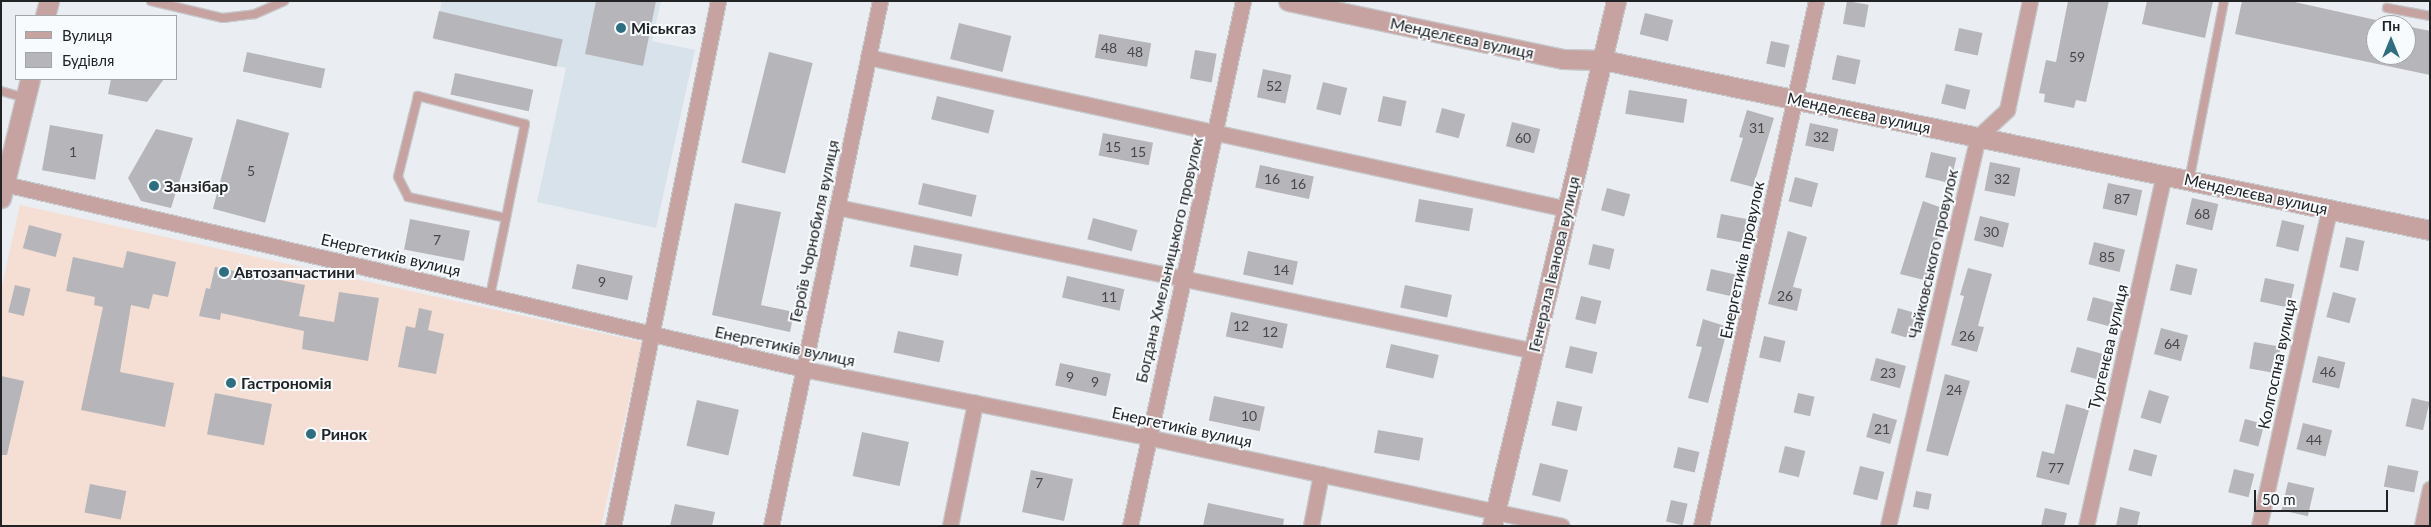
<!DOCTYPE html>
<html>
<head>
<meta charset="utf-8">
<style>
	body { margin:0 }
	#map { position:relative; width:2431px; height:527px; overflow:hidden; background:#eaedf1; font-family:Lato,sans-serif }
	div>[style] { position:absolute }
	.commercial>* { inset:0; background:#f5ded3 }
	.built>* { inset:0; background:#d8e2ea }
	.building>* { inset:0; background:#b6b6ba; transform-origin:0 0 }
	.roads { filter:drop-shadow(1px 0 #c6c9cc) drop-shadow(-1px 0 #c6c9cc) drop-shadow(0 1px #c6c9cc) drop-shadow(0 -1px #c6c9cc) }
	.service>* { height:8px; margin:-4px; padding:0 4px; transform-origin:4px; border-radius:4px; background:#c6a3a0 }
	.minor>* { height:15px; margin:-7.5px; padding:0 7.5px; transform-origin:7.5px; border-radius:7.5px; background:#c6a3a0 }
	.tertiary>* { height:19px; margin:-9.5px; padding:0 9.5px; transform-origin:9.5px; border-radius:9.5px; background:#c6a3a0 }
	.dots>* { width:14px; height:14px; translate:-50% -50%; box-sizing:border-box; border:2px solid #f7fbfe; border-radius:50% }
	span { translate:-50% -50%; white-space:nowrap; text-align:center; line-height:1.15; -webkit-text-stroke:4px #f7fbfe; paint-order:stroke }
	.number-label { font-size:14px; color:#47484a }
	.number-label span { -webkit-text-stroke-width:0 }
	.poi-label { font-size:16px; color:#222324; font-weight:700 }
	.left { translate:0 -50%; text-align:left }
	.street-label { font-size:16px; color:#222324 }
	.frame { position:absolute; inset:0; border:2px solid #222324; pointer-events:none }
	.legend { position:absolute; left:15px; top:15px; width:162px; height:65px; box-sizing:border-box; background:#f7fbfe; border:1px solid #a2a5a7; margin:0; padding:6px 9px; list-style:none; font-size:15px; color:#222324 }
	.legend li { display:flex; align-items:center; gap:10px; height:25px }
	.legend b { width:25px; border:1px solid #a2a5a7 }
	.north { position:absolute; left:2366px; top:15px; width:50px; height:50px; box-sizing:border-box; background:#f7fbfe; border:1px solid #a2a5a7; border-radius:50%; rotate:0deg; font-size:14px; font-weight:700; line-height:20px; text-align:center; color:#222324 }
	.north::after { content:''; display:block; margin:auto; width:18px; height:22px; background:#2d6f81; clip-path:polygon(50% 0,100% 100%,50% 72%,0 100%) }
	.scale { position:absolute; left:2254px; top:490px; width:134px; height:22px; box-sizing:border-box; border:2px solid #222324; border-top:0; padding-left:6px; font-size:15px; line-height:18px; white-space:nowrap; color:#222324; -webkit-text-stroke:4px #f7fbfe; paint-order:stroke }
</style>
</head>
<body>
<div id="map">
	<div class="commercial">
		<i style="clip-path:polygon(20px 205px,642px 342px,601px 526px,1px 526px,1px 290px)"></i>
	</div>
	<div class="built">
		<i style="clip-path:polygon(442px 1px,661px 1px,652px 41px,695px 50px,656px 228px,537px 202px,566px 68px,434px 39px)"></i>
	</div>
	<div class="building">
		<i style="clip-path:polygon(596px 1px,656px 1px,643px 66px,585px 54px)"></i>
		<i style="left:1847px;top:1px;width:22px;height:23px;rotate:10deg"></i>
		<i style="clip-path:polygon(2068px 1px,2109px 1px,2086px 102px,2076px 100px,2074px 108px,2044px 102px,2045px 94px,2039px 93px,2046px 60px,2056px 62px)"></i>
		<i style="clip-path:polygon(2147px 1px,2213px 1px,2205px 38px,2142px 24px)"></i>
		<i style="clip-path:polygon(2242px 1px,2290px 1px,2376px 20px,2376px 55px,2406px 55px,2406px 26px,2430px 31px,2430px 75px,2235px 34px)"></i>
		<i style="left:439px;top:11px;width:127px;height:28px;rotate:13deg"></i>
		<i style="left:1645px;top:13px;width:29px;height:22px;rotate:14deg"></i>
		<i style="left:959px;top:23px;width:54px;height:37px;rotate:14deg"></i>
		<i style="left:1959px;top:28px;width:24px;height:23px;rotate:12deg"></i>
		<i style="left:1099px;top:34px;width:53px;height:24px;rotate:10deg"></i>
		<i style="left:1771px;top:41px;width:19px;height:23px;rotate:12deg"></i>
		<i style="left:1195px;top:50px;width:22px;height:29px;rotate:10deg"></i>
		<i style="left:247px;top:52px;width:80px;height:20px;rotate:12deg"></i>
		<i style="left:769px;top:52px;width:45px;height:114px;rotate:14deg"></i>
		<i style="left:1837px;top:55px;width:24px;height:25px;rotate:12deg"></i>
		<i style="left:1263px;top:69px;width:29px;height:29px;rotate:12deg"></i>
		<i style="left:455px;top:73px;width:80px;height:22px;rotate:12deg"></i>
		<i style="clip-path:polygon(111px 79px,164px 79px,147px 102px,108px 94px)"></i>
		<i style="left:1323px;top:82px;width:25px;height:28px;rotate:14deg"></i>
		<i style="left:1946px;top:84px;width:25px;height:20px;rotate:14deg"></i>
		<i style="left:1629px;top:90px;width:59px;height:24px;rotate:9deg"></i>
		<i style="left:937px;top:96px;width:59px;height:24px;rotate:14deg"></i>
		<i style="left:1383px;top:96px;width:24px;height:26px;rotate:12deg"></i>
		<i style="left:1442px;top:108px;width:24px;height:25px;rotate:15deg"></i>
		<i style="clip-path:polygon(1747px 110px,1774px 118px,1753px 187px,1730px 181px,1743px 138px,1739px 137px)"></i>
		<i style="left:237px;top:119px;width:54px;height:93px;rotate:15deg"></i>
		<i style="left:1512px;top:122px;width:29px;height:25px;rotate:14deg"></i>
		<i style="left:1810px;top:123px;width:29px;height:23px;rotate:12deg"></i>
		<i style="left:50px;top:125px;width:54px;height:46px;rotate:10deg"></i>
		<i style="clip-path:polygon(156px 129px,193px 138px,171px 208px,141px 201px,128px 178px)"></i>
		<i style="left:1103px;top:133px;width:51px;height:23px;rotate:11deg"></i>
		<i style="left:1931px;top:152px;width:26px;height:26px;rotate:13deg"></i>
		<i style="left:1990px;top:162px;width:31px;height:29px;rotate:11deg"></i>
		<i style="left:1260px;top:165px;width:55px;height:23px;rotate:12deg"></i>
		<i style="left:1795px;top:177px;width:24px;height:25px;rotate:15deg"></i>
		<i style="left:923px;top:183px;width:55px;height:22px;rotate:13deg"></i>
		<i style="left:2108px;top:183px;width:35px;height:26px;rotate:12deg"></i>
		<i style="left:1607px;top:188px;width:24px;height:23px;rotate:15deg"></i>
		<i style="left:2192px;top:198px;width:27px;height:27px;rotate:13deg"></i>
		<i style="left:1419px;top:199px;width:55px;height:23px;rotate:10deg"></i>
		<i style="clip-path:polygon(1923px 201px,1945px 209px,1928px 281px,1900px 274px)"></i>
		<i style="clip-path:polygon(735px 203px,781px 212px,761px 305px,794px 312px,790px 332px,712px 315px)"></i>
		<i style="left:1721px;top:214px;width:31px;height:24px;rotate:11deg"></i>
		<i style="left:1980px;top:216px;width:30px;height:25px;rotate:14deg"></i>
		<i style="left:1093px;top:218px;width:46px;height:22px;rotate:15deg"></i>
		<i style="left:410px;top:219px;width:61px;height:31px;rotate:11deg"></i>
		<i style="left:2282px;top:220px;width:23px;height:27px;rotate:13deg"></i>
		<i style="left:29px;top:225px;width:34px;height:24px;rotate:15deg"></i>
		<i style="clip-path:polygon(1788px 231px,1807px 237px,1793px 287px,1802px 289px,1797px 311px,1768px 304px)"></i>
		<i style="left:2346px;top:237px;width:19px;height:31px;rotate:12deg"></i>
		<i style="left:2094px;top:242px;width:32px;height:23px;rotate:14deg"></i>
		<i style="left:1593px;top:244px;width:22px;height:21px;rotate:13deg"></i>
		<i style="left:914px;top:245px;width:49px;height:22px;rotate:11deg"></i>
		<i style="clip-path:polygon(127px 251px,176px 262px,168px 297px,153px 294px,149px 309px,131px 305px,120px 372px,174px 383px,165px 427px,81px 410px,103px 307px,94px 305px,95px 297px,66px 291px,73px 257px,123px 268px)"></i>
		<i style="left:1248px;top:251px;width:51px;height:24px;rotate:12deg"></i>
		<i style="left:577px;top:264px;width:57px;height:25px;rotate:12deg"></i>
		<i style="left:2176px;top:264px;width:22px;height:27px;rotate:13deg"></i>
		<i style="clip-path:polygon(215px 267px,305px 285px,299px 316px,334px 322px,339px 292px,379px 298px,368px 361px,302px 349px,304px 331px,221px 313px,220px 320px,199px 316px,206px 288px,210px 289px)"></i>
		<i style="clip-path:polygon(1968px 268px,1992px 274px,1978px 326px,1984px 327px,1977px 352px,1951px 345px,1964px 296px,1960px 295px)"></i>
		<i style="left:1711px;top:269px;width:26px;height:22px;rotate:13deg"></i>
		<i style="left:1067px;top:276px;width:59px;height:22px;rotate:13deg"></i>
		<i style="left:2265px;top:278px;width:30px;height:24px;rotate:12deg"></i>
		<i style="left:15px;top:285px;width:16px;height:28px;rotate:14deg"></i>
		<i style="left:1405px;top:285px;width:48px;height:23px;rotate:12deg"></i>
		<i style="left:2333px;top:292px;width:24px;height:26px;rotate:15deg"></i>
		<i style="left:1581px;top:296px;width:21px;height:24px;rotate:14deg"></i>
		<i style="left:2093px;top:297px;width:23px;height:24px;rotate:15deg"></i>
		<i style="clip-path:polygon(419px 308px,432px 311px,428px 330px,444px 334px,436px 374px,398px 367px,406px 326px,415px 328px)"></i>
		<i style="left:1898px;top:308px;width:25px;height:26px;rotate:16deg"></i>
		<i style="left:1231px;top:312px;width:58px;height:25px;rotate:12deg"></i>
		<i style="clip-path:polygon(1703px 319px,1728px 327px,1708px 403px,1688px 398px,1702px 347px,1696px 346px)"></i>
		<i style="left:2161px;top:328px;width:28px;height:27px;rotate:15deg"></i>
		<i style="left:898px;top:331px;width:47px;height:22px;rotate:12deg"></i>
		<i style="left:1764px;top:336px;width:22px;height:22px;rotate:13deg"></i>
		<i style="left:2254px;top:342px;width:27px;height:27px;rotate:10deg"></i>
		<i style="left:1391px;top:344px;width:49px;height:24px;rotate:13deg"></i>
		<i style="left:1570px;top:346px;width:28px;height:22px;rotate:13deg"></i>
		<i style="left:2077px;top:347px;width:28px;height:26px;rotate:15deg"></i>
		<i style="left:2318px;top:356px;width:28px;height:27px;rotate:13deg"></i>
		<i style="left:1876px;top:358px;width:31px;height:23px;rotate:15deg"></i>
		<i style="left:1060px;top:363px;width:52px;height:23px;rotate:12deg"></i>
		<i style="clip-path:polygon(1945px 374px,1970px 381px,1948px 456px,1926px 451px)"></i>
		<i style="clip-path:polygon(1px 376px,24px 381px,7px 455px,1px 455px)"></i>
		<i style="left:2149px;top:390px;width:21px;height:29px;rotate:17deg"></i>
		<i style="left:215px;top:393px;width:58px;height:42px;rotate:11deg"></i>
		<i style="left:1798px;top:393px;width:17px;height:20px;rotate:13deg"></i>
		<i style="left:1214px;top:396px;width:52px;height:25px;rotate:12deg"></i>
		<i style="left:2412px;top:398px;width:18px;height:29px;rotate:13deg"></i>
		<i style="left:697px;top:400px;width:43px;height:47px;rotate:13deg"></i>
		<i style="left:1557px;top:401px;width:26px;height:25px;rotate:13deg"></i>
		<i style="clip-path:polygon(2066px 404px,2089px 410px,2069px 485px,2036px 477px,2042px 451px,2054px 454px)"></i>
		<i style="left:1873px;top:413px;width:25px;height:25px;rotate:16deg"></i>
		<i style="left:2245px;top:419px;width:20px;height:23px;rotate:15deg"></i>
		<i style="left:2303px;top:423px;width:30px;height:27px;rotate:14deg"></i>
		<i style="left:1378px;top:430px;width:46px;height:23px;rotate:10deg"></i>
		<i style="left:862px;top:432px;width:48px;height:45px;rotate:12deg"></i>
		<i style="left:1785px;top:446px;width:21px;height:27px;rotate:14deg"></i>
		<i style="left:1678px;top:447px;width:22px;height:21px;rotate:13deg"></i>
		<i style="left:2134px;top:449px;width:24px;height:22px;rotate:15deg"></i>
		<i style="left:1540px;top:463px;width:29px;height:33px;rotate:14deg"></i>
		<i style="left:2388px;top:465px;width:31px;height:22px;rotate:11deg"></i>
		<i style="left:1860px;top:466px;width:25px;height:29px;rotate:14deg"></i>
		<i style="left:2234px;top:469px;width:21px;height:24px;rotate:14deg"></i>
		<i style="left:1031px;top:470px;width:43px;height:43px;rotate:12deg"></i>
		<i style="left:2288px;top:482px;width:27px;height:29px;rotate:13deg"></i>
		<i style="left:90px;top:484px;width:37px;height:29px;rotate:11deg"></i>
		<i style="left:1916px;top:491px;width:16px;height:16px;rotate:11deg"></i>
		<i style="left:1671px;top:500px;width:17px;height:22px;rotate:13deg"></i>
		<i style="clip-path:polygon(1208px 503px,1284px 519px,1283px 526px,1203px 526px)"></i>
		<i style="clip-path:polygon(675px 504px,715px 512px,712px 526px,670px 526px)"></i>
		<i style="clip-path:polygon(2120px 507px,2140px 512px,2137px 526px,2116px 526px)"></i>
		<i style="clip-path:polygon(2045px 508px,2067px 513px,2064px 526px,2041px 526px)"></i>
	</div>
	<div class="roads">
		<div class="service">
			<i style="left:151px;top:1px;width:74px;rotate:13.3deg"></i>
			<i style="left:223px;top:18px;width:32px;rotate:-7deg"></i>
			<i style="left:255px;top:14px;width:32px;rotate:-24deg"></i>
			<i style="left:2387px;top:8px;width:44px;rotate:10.5deg"></i>
			<i style="left:1px;top:91px;width:25px;rotate:16deg"></i>
			<i style="left:2189px;top:181px;width:183px;rotate:-79deg"></i>
			<i style="left:490px;top:296px;width:80px;rotate:-78.4deg"></i>
			<i style="left:506px;top:218px;width:96px;rotate:-78.6deg"></i>
			<i style="left:525px;top:124px;width:111px;rotate:-165.3deg"></i>
			<i style="left:418px;top:96px;width:83px;rotate:103.9deg"></i>
			<i style="left:398px;top:177px;width:22px;rotate:63deg"></i>
			<i style="left:408px;top:197px;width:100px;rotate:12.1deg"></i>
		</div>
		<div class="minor">
			<i style="left:868px;top:57px;width:715px;rotate:12.27deg"></i>
			<i style="left:5px;top:184px;width:820px;rotate:13.04deg"></i>
			<i style="left:804px;top:369px;width:350px;rotate:11.2deg"></i>
			<i style="left:1147px;top:437px;width:424px;rotate:12.1deg"></i>
			<i style="left:837px;top:207px;width:712px;rotate:11.67deg"></i>
			<i style="left:613px;top:526px;width:535px;rotate:-78.69deg"></i>
			<i style="left:771px;top:526px;width:536px;rotate:-78.27deg"></i>
			<i style="left:950px;top:526px;width:126px;rotate:-78.5deg"></i>
			<i style="left:1130px;top:526px;width:537px;rotate:-77.85deg"></i>
			<i style="left:1311px;top:526px;width:53px;rotate:-79.1deg"></i>
			<i style="left:1701px;top:526px;width:537px;rotate:-77.64deg"></i>
			<i style="left:1888px;top:526px;width:399px;rotate:-77deg"></i>
			<i style="left:1978px;top:137px;width:40px;rotate:-43deg"></i>
			<i style="left:2007px;top:110px;width:111px;rotate:-78.1deg"></i>
			<i style="left:2086px;top:526px;width:360px;rotate:-77.5deg"></i>
			<i style="left:2259px;top:526px;width:325px;rotate:-77.5deg"></i>
			<i style="left:2422px;top:526px;width:38px;rotate:-78deg"></i>
		</div>
		<div class="tertiary">
			<i style="left:1288px;top:1px;width:281px;rotate:11.9deg"></i>
			<i style="left:1563px;top:59px;width:40px;rotate:1.4deg"></i>
			<i style="left:1603px;top:60px;width:844px;rotate:11.62deg"></i>
			<i style="left:45px;top:16px;width:16px;rotate:-75deg"></i>
			<i style="left:1px;top:198px;width:122px;rotate:-76.3deg"></i>
			<i style="left:1492px;top:526px;width:539px;rotate:-76.71deg"></i>
		</div>
	</div>
	<div class="dots">
		<i style="left:621px;top:28px;background:#2d6f81"></i>
		<i style="left:154px;top:186px;background:#2d6f81"></i>
		<i style="left:224px;top:272px;background:#2d6f81"></i>
		<i style="left:231px;top:383px;background:#2d6f81"></i>
		<i style="left:311px;top:434px;background:#2d6f81"></i>
	</div>
	<div class="number-label">
		<span style="left:1109px;top:48px">48</span>
		<span style="left:1135px;top:52px">48</span>
		<span style="left:2077px;top:57px">59</span>
		<span style="left:1274px;top:86px">52</span>
		<span style="left:1757px;top:128px">31</span>
		<span style="left:1821px;top:137px">32</span>
		<span style="left:1523px;top:138px">60</span>
		<span style="left:1113px;top:147px">15</span>
		<span style="left:73px;top:152px">1</span>
		<span style="left:1138px;top:152px">15</span>
		<span style="left:251px;top:171px">5</span>
		<span style="left:1272px;top:179px">16</span>
		<span style="left:2002px;top:179px">32</span>
		<span style="left:1298px;top:184px">16</span>
		<span style="left:2122px;top:199px">87</span>
		<span style="left:2202px;top:214px">68</span>
		<span style="left:1991px;top:232px">30</span>
		<span style="left:437px;top:240px">7</span>
		<span style="left:2107px;top:257px">85</span>
		<span style="left:1281px;top:270px">14</span>
		<span style="left:602px;top:282px">9</span>
		<span style="left:1785px;top:296px">26</span>
		<span style="left:1109px;top:297px">11</span>
		<span style="left:1241px;top:326px">12</span>
		<span style="left:1270px;top:332px">12</span>
		<span style="left:1967px;top:336px">26</span>
		<span style="left:2172px;top:344px">64</span>
		<span style="left:2328px;top:372px">46</span>
		<span style="left:1888px;top:373px">23</span>
		<span style="left:1070px;top:377px">9</span>
		<span style="left:1095px;top:382px">9</span>
		<span style="left:1954px;top:390px">24</span>
		<span style="left:1249px;top:416px">10</span>
		<span style="left:1882px;top:429px">21</span>
		<span style="left:2314px;top:440px">44</span>
		<span style="left:2056px;top:468px">77</span>
		<span style="left:1039px;top:483px">7</span>
	</div>
	<div class="poi-label">
		<span class="left" style="left:631px;top:28px">Міськгаз</span>
		<span class="left" style="left:164px;top:186px">Занзібар</span>
		<span class="left" style="left:234px;top:272px">Автозапчастини</span>
		<span class="left" style="left:241px;top:383px">Гастрономія</span>
		<span class="left" style="left:321px;top:434px">Ринок</span>
	</div>
	<div class="street-label">
		<span style="left:1462px;top:38px;rotate:12deg">Менделєєва вулиця</span>
		<span style="left:1859px;top:113px;rotate:12deg">Менделєєва вулиця</span>
		<span style="left:2256px;top:194px;rotate:12deg">Менделєєва вулиця</span>
		<span style="left:814px;top:231px;rotate:-78deg">Героїв Чорнобиля вулиця</span>
		<span style="left:1933px;top:254px;rotate:-77deg">Чайковського провулок</span>
		<span style="left:391px;top:255px;rotate:13deg">Енергетиків вулиця</span>
		<span style="left:1169px;top:260px;rotate:-77deg">Богдана Хмельницького провулок</span>
		<span style="left:1742px;top:260px;rotate:-78deg">Енергетиків провулок</span>
		<span style="left:1554px;top:264px;rotate:-77deg">Генерала Іванова вулиця</span>
		<span style="left:785px;top:346px;rotate:12deg">Енергетиків вулиця</span>
		<span style="left:2108px;top:347px;rotate:-77deg">Тургенєва вулиця</span>
		<span style="left:2277px;top:364px;rotate:-78deg">Колгоспна вулиця</span>
		<span style="left:1182px;top:427px;rotate:12deg">Енергетиків вулиця</span>
	</div>
	<div class="frame"></div>
	<ul class="legend">
	<li><b style="height:6px;background:#c6a3a0"></b>Вулиця</li>
	<li><b style="height:14px;background:#b6b6ba"></b>Будівля</li>
	</ul>
	<div class="north">Пн</div>
	<div class="scale">50 m</div>
</div>
</body>
</html>
